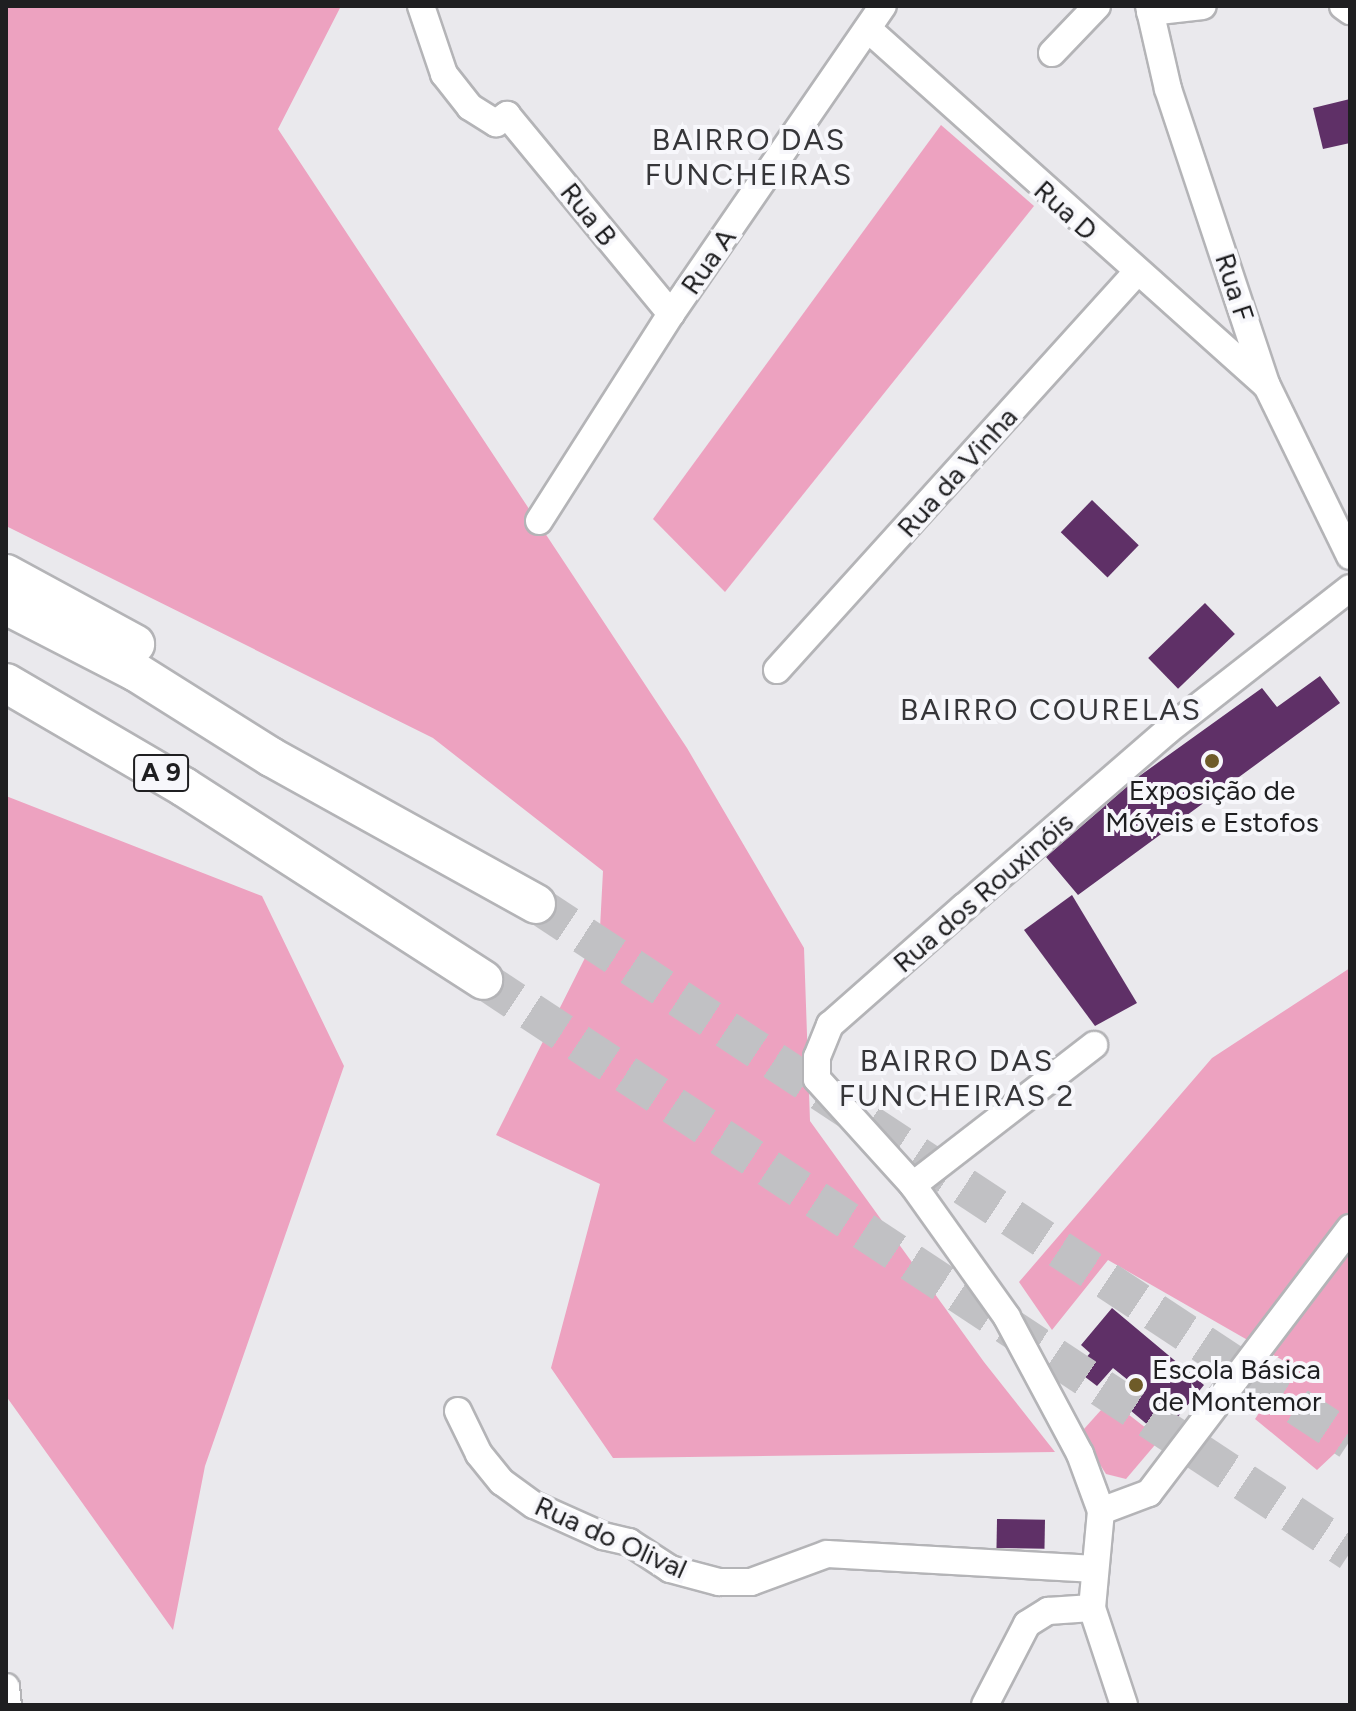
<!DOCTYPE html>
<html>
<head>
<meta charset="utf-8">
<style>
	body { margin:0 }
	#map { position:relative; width:1356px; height:1711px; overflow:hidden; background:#eae9ed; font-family:Figtree,sans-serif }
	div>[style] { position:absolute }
	.green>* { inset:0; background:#eda2c0 }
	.building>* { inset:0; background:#5f3067; transform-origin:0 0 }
	.highway-tunnel>* { height:38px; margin-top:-19px; transform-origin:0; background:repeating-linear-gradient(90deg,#c1c1c4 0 38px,transparent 0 57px) }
	.roads { filter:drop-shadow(2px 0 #b4b4b7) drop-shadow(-2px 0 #b4b4b7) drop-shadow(0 2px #b4b4b7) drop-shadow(0 -2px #b4b4b7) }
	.minor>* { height:26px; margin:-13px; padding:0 13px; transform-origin:13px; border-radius:13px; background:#fff }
	.highway>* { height:38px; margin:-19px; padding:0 19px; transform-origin:19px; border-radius:19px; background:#fff }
	.dots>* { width:22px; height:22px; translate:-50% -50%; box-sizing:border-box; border:4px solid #f7f7fb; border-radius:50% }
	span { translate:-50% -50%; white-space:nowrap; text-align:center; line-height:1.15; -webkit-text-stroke:8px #f7f7fb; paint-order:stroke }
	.shield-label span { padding:2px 6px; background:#f7f7fb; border:2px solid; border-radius:6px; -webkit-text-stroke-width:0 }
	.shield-label { font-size:26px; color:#1f1f21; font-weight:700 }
	.street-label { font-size:28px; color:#1f1f21 }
	.poi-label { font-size:28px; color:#1f1f21 }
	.left { translate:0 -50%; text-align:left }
	.neighbourhood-label { font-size:30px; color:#363639; letter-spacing:2px }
	.frame { position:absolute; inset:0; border:8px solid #1f1f21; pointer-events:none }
</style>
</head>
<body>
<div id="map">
	<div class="green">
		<i style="clip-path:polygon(6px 6px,341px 6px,278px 129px,687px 748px,804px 948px,810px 1121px,984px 1362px,1055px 1452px,613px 1458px,551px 1368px,600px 1184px,496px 1135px,600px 928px,603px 871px,433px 738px,6px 526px)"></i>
		<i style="clip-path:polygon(941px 125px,1034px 206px,725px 592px,653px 519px)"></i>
		<i style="clip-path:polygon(6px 796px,262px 896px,344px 1066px,205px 1466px,173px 1630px,6px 1396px)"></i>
		<i style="clip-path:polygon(1350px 968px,1350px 1439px,1317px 1470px,1255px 1419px,1291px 1365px,1108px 1260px,1052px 1330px,1019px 1282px,1212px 1058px)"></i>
		<i style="clip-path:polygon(1110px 1400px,1160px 1439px,1126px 1479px,1106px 1474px,1087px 1444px,1084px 1429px)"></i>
	</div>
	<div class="building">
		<i style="clip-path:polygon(1350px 99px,1350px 143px,1323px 149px,1313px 108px)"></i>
		<i style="left:1092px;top:500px;width:65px;height:45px;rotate:44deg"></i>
		<i style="left:1205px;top:603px;width:43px;height:79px;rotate:46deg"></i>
		<i style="clip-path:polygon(1320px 676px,1340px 703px,1078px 895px,1046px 857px,1138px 777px,1262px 688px,1277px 707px)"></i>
		<i style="clip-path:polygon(1072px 895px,1137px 1003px,1095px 1026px,1024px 930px)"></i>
		<i style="clip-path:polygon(1112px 1308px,1204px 1385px,1177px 1418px,1164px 1407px,1149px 1426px,1130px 1410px,1144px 1393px,1113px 1368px,1097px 1386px,1076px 1370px,1090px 1353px,1081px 1345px)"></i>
		<i style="left:997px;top:1519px;width:48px;height:29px;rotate:1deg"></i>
	</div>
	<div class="highway-tunnel">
		<i style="left:536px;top:904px;width:975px;rotate:33.41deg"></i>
		<i style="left:483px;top:980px;width:1039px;rotate:33.41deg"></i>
	</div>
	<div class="roads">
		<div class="minor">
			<i style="left:421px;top:6px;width:72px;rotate:71.3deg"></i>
			<i style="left:444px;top:74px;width:42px;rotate:51.8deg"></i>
			<i style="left:470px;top:107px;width:31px;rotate:32deg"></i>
			<i style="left:496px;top:123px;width:14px;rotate:-36deg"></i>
			<i style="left:507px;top:115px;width:258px;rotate:50.5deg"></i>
			<i style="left:1149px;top:6px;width:85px;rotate:77.1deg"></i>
			<i style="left:1168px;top:89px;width:313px;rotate:71.6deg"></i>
			<i style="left:1267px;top:386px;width:189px;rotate:64deg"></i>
			<i style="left:1343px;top:6px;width:9px;rotate:36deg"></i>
			<i style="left:1150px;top:12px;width:53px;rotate:-6.5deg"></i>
			<i style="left:868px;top:29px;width:535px;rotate:41.82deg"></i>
			<i style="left:1052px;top:53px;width:65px;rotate:-46.2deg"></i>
			<i style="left:539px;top:521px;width:246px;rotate:-57.5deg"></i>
			<i style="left:671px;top:314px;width:374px;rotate:-55.5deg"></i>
			<i style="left:777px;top:670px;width:535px;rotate:-47.88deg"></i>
			<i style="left:913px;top:1185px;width:229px;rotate:-37.7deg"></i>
			<i style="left:458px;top:1411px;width:48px;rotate:64deg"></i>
			<i style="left:479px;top:1454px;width:36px;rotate:51deg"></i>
			<i style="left:502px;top:1482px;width:39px;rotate:36deg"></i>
			<i style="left:534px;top:1505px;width:76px;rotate:24.2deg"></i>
			<i style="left:603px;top:1536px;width:27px;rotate:13deg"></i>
			<i style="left:629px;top:1542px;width:49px;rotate:33.4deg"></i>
			<i style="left:670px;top:1569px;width:51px;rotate:14.9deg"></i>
			<i style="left:719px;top:1582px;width:32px"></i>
			<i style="left:751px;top:1582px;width:81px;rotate:-20.2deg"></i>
			<i style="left:827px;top:1554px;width:265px;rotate:3.2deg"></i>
			<i style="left:1101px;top:1511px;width:61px;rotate:-110.2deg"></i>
			<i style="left:1080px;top:1454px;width:155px;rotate:-118.1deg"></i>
			<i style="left:1007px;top:1317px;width:162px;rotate:-125.5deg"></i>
			<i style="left:913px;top:1185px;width:143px;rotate:-132.2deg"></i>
			<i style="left:817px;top:1079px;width:22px;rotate:-90deg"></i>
			<i style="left:817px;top:1057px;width:35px;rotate:-68deg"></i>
			<i style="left:830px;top:1025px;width:179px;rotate:-41.4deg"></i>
			<i style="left:964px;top:907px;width:269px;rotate:-40.9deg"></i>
			<i style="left:1167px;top:731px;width:232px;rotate:-38deg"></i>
			<i style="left:1101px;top:1511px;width:51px;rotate:-20.6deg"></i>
			<i style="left:1149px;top:1493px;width:333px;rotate:-52.8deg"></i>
			<i style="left:1101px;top:1511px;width:97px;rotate:95.3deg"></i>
			<i style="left:1092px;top:1608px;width:102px;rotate:71.7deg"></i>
			<i style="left:6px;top:1687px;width:18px;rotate:84deg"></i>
			<i style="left:985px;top:1705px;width:91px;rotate:-62.6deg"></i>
			<i style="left:1027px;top:1624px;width:25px;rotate:-32deg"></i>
			<i style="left:1048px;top:1611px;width:44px;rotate:-3.9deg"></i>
		</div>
		<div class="highway">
			<i style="left:6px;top:574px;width:147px;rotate:28.5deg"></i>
			<i style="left:6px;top:605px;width:146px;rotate:27.3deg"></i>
			<i style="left:136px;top:672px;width:160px;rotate:32.2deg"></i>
			<i style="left:271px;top:757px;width:303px;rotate:29deg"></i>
			<i style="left:6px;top:683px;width:206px;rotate:30.3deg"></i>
			<i style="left:184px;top:787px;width:356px;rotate:32.8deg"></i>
		</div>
	</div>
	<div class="dots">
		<i style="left:1212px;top:761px;background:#6e5b29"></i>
		<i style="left:1136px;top:1385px;background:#6e5b29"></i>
	</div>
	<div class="shield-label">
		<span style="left:161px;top:773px">A 9</span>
	</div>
	<div class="street-label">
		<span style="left:1066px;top:210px;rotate:42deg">Rua D</span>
		<span style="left:589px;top:214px;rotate:51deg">Rua B</span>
		<span style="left:708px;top:261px;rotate:-55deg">Rua A</span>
		<span style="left:1235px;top:287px;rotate:72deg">Rua F</span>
		<span style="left:957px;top:472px;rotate:-48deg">Rua da Vinha</span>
		<span style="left:983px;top:892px;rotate:-41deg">Rua dos Rouxinóis</span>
		<span style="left:611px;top:1537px;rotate:24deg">Rua do Olival</span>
	</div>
	<div class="poi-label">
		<span style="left:1212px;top:806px">Exposição de<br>Móveis e Estofos</span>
		<span class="left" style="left:1152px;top:1385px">Escola Básica<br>de Montemor</span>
	</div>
	<div class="neighbourhood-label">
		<span style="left:749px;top:157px">BAIRRO DAS<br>FUNCHEIRAS</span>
		<span style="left:1051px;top:710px">BAIRRO COURELAS</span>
		<span style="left:957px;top:1078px">BAIRRO DAS<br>FUNCHEIRAS 2</span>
	</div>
	<div class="frame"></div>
</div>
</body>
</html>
